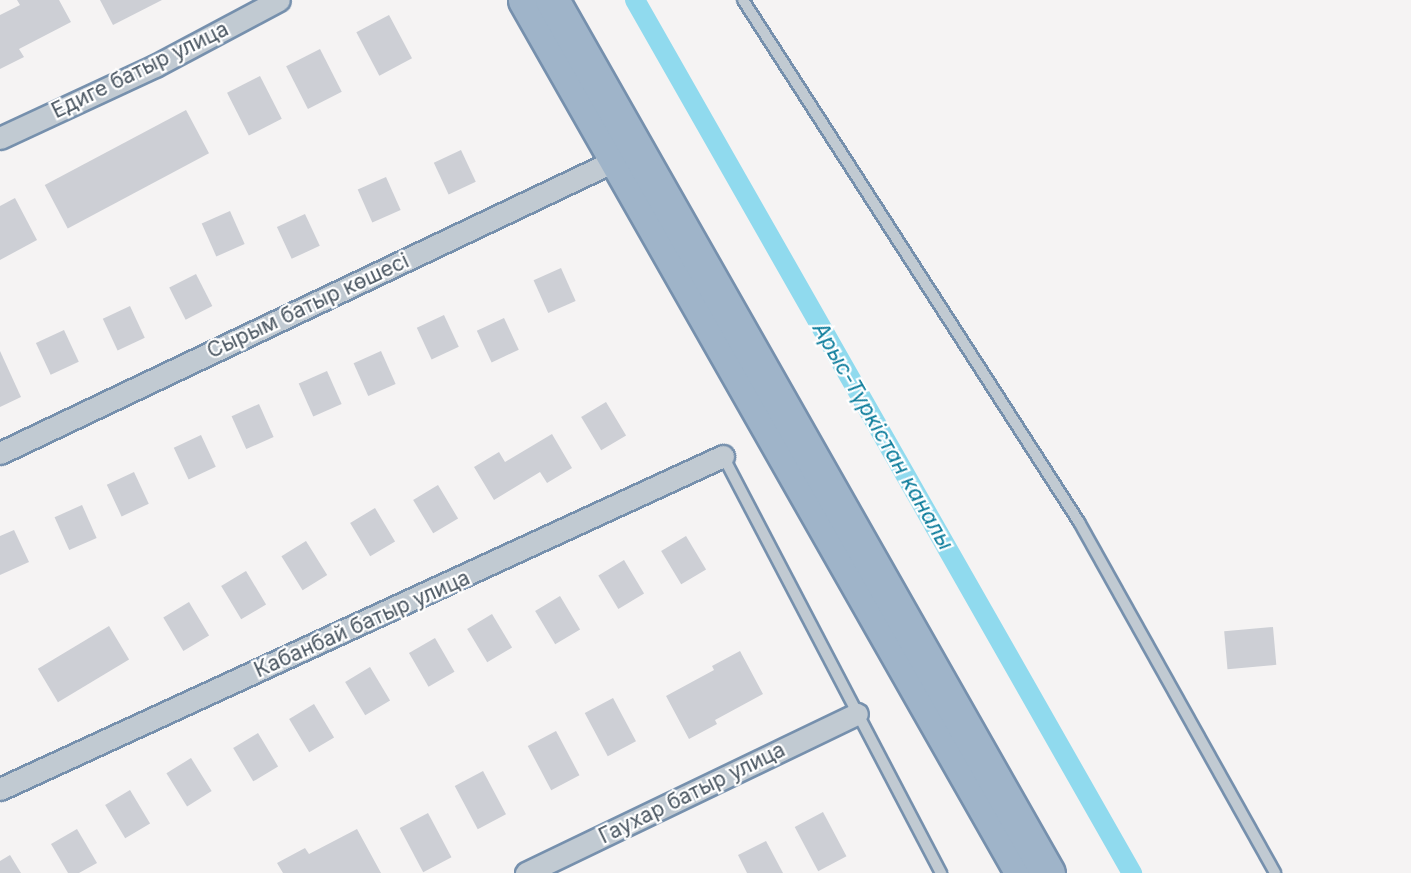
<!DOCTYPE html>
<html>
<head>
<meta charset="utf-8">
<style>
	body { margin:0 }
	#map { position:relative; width:1411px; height:873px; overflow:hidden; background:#f5f3f3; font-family:Inter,sans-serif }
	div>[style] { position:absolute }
	.canal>* { height:20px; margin:-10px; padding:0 10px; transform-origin:10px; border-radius:10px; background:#90daee }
	.building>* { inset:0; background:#cdcfd5; transform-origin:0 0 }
	.roads { filter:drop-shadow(2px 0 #7690ad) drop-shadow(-2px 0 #7690ad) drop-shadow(0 2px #7690ad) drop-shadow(0 -2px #7690ad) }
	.service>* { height:10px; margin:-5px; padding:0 5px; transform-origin:5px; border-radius:5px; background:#c1cad2 }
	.minor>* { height:21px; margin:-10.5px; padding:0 10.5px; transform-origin:10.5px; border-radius:10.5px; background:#c1cad2 }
	.trunk>* { height:33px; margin:-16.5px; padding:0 16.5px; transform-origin:16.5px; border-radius:16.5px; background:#9fb4c9 }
	span { translate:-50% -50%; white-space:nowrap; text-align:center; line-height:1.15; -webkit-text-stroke:4.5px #fff; paint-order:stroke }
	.street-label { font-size:21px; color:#4a5661 }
	.water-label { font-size:22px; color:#0c7c9b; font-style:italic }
</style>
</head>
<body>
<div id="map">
	<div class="canal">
		<i style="left:635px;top:0;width:1005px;rotate:60.35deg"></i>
	</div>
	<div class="building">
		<i style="clip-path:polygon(17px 0,59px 0,71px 22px,19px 49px,24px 57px,0 69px,0 15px,20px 5px)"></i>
		<i style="clip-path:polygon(100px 0,162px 0,113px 25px)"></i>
		<i style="left:389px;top:15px;width:49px;height:37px;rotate:62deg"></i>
		<i style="left:320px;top:49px;width:48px;height:38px;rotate:63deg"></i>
		<i style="left:260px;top:76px;width:48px;height:37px;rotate:63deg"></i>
		<i style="left:186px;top:110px;width:49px;height:160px;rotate:62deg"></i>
		<i style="left:461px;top:150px;width:35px;height:30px;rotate:65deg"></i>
		<i style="left:386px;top:177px;width:36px;height:31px;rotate:66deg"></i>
		<i style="clip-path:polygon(15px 198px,37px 240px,0 260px,0 206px)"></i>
		<i style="left:230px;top:211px;width:36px;height:31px;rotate:66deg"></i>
		<i style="left:305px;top:214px;width:35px;height:31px;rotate:65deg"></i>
		<i style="left:561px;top:268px;width:36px;height:30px;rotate:66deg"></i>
		<i style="left:196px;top:274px;width:36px;height:30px;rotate:63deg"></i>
		<i style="left:130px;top:306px;width:35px;height:30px;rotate:65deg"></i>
		<i style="left:444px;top:315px;width:35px;height:30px;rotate:65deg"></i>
		<i style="left:504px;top:318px;width:35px;height:30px;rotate:65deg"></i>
		<i style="left:64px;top:330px;width:35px;height:31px;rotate:65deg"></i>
		<i style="clip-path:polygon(0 351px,21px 397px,0 407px)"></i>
		<i style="left:381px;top:351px;width:36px;height:30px;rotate:66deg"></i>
		<i style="left:327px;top:371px;width:36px;height:31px;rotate:66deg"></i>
		<i style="left:606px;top:402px;width:39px;height:29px;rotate:59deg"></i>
		<i style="left:259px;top:404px;width:36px;height:30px;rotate:66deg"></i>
		<i style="clip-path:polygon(552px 434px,572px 468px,547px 483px,540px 472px,494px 500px,474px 467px,499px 452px,505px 462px)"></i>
		<i style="left:201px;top:435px;width:35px;height:30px;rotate:65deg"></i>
		<i style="left:134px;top:472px;width:35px;height:30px;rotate:65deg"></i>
		<i style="left:438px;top:485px;width:39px;height:29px;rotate:59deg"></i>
		<i style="left:82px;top:505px;width:36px;height:30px;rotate:66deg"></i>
		<i style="left:375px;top:508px;width:39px;height:29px;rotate:59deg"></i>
		<i style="clip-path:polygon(14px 530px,29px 562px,0 575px,0 536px)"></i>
		<i style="left:686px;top:536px;width:39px;height:29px;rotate:59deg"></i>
		<i style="left:306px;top:541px;width:40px;height:29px;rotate:58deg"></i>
		<i style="left:624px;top:560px;width:39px;height:30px;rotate:59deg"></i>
		<i style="left:246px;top:571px;width:39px;height:29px;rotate:59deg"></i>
		<i style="left:560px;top:596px;width:39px;height:29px;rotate:59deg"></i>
		<i style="left:189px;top:602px;width:39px;height:30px;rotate:59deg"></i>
		<i style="left:492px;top:614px;width:39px;height:29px;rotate:59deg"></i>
		<i style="left:109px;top:626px;width:39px;height:83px;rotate:59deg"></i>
		<i style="left:1273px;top:627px;width:38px;height:49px;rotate:85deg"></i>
		<i style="left:435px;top:638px;width:39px;height:30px;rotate:60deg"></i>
		<i style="clip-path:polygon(740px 651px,763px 694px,715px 720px,717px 724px,689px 739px,666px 696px,714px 670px,712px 666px)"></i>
		<i style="left:370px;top:667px;width:39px;height:29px;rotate:59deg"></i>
		<i style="left:613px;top:698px;width:49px;height:32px;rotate:62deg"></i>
		<i style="left:314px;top:704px;width:39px;height:29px;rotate:59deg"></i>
		<i style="left:556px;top:731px;width:50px;height:32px;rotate:62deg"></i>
		<i style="left:258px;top:733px;width:39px;height:29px;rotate:59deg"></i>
		<i style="left:191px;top:758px;width:39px;height:29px;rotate:58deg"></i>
		<i style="left:483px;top:771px;width:49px;height:32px;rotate:62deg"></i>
		<i style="left:130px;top:790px;width:39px;height:29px;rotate:59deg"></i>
		<i style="left:823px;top:812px;width:50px;height:32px;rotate:62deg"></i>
		<i style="left:428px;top:813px;width:50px;height:32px;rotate:62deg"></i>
		<i style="clip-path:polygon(77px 829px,97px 863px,79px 873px,68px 873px,51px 844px)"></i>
		<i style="clip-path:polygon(357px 829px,381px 873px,283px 873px,277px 863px,305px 848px,309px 854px)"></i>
		<i style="clip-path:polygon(766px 841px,783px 873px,747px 873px,738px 855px)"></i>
		<i style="clip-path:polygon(10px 855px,21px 873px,0 873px,0 861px)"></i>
	</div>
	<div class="roads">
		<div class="service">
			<i style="left:743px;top:0;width:621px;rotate:57.23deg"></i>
			<i style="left:1079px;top:522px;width:402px;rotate:60.8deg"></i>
			<i style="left:723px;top:456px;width:471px;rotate:62.4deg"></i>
		</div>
		<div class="minor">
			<i style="left:0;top:138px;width:171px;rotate:-24.9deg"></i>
			<i style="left:155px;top:66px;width:140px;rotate:-28deg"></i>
			<i style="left:0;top:453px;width:682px;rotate:-25.44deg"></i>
			<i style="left:0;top:789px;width:796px;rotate:-24.73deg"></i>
			<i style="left:526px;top:873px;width:367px;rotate:-25.7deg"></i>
		</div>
		<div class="trunk">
			<i style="left:525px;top:0;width:1005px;rotate:60.35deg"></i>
			<i style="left:552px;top:0;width:1004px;rotate:60.4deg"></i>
		</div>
	</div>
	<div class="street-label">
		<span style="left:140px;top:70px;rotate:-26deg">Едиге батыр улица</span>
		<span style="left:308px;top:306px;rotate:-25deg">Сырым батыр көшесі</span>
		<span style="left:362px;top:624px;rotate:-24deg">Кабанбай батыр улица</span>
		<span style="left:692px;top:793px;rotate:-26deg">Гаухар батыр улица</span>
	</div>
	<div class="water-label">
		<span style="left:883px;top:436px;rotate:60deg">Арыс-Түркістан каналы</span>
	</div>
</div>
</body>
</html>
